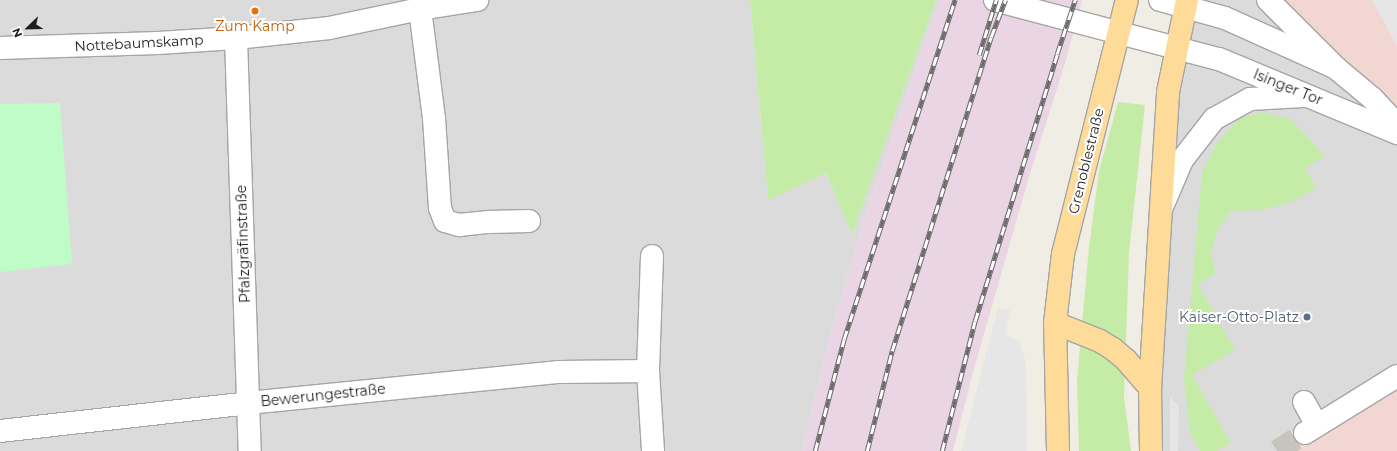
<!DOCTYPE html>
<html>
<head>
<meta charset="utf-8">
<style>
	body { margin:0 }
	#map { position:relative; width:1397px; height:451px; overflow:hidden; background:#f0ede4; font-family:Montserrat,sans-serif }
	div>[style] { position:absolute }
	.residential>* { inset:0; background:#dcdbdb }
	.commercial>* { inset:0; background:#f1d6d2 }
	.industrial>* { inset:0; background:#e9d5e4 }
	.grass>* { inset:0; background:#c4eca7 }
	.park>* { inset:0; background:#bffcc8 }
	.parking>* { inset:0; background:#e6e6e6 }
	.minor-tunnel>* { height:22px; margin-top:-11px; transform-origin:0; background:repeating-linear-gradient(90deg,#c6c4bc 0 22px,transparent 0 33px) }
	.roads { filter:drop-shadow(1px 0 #a5a5a5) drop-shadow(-1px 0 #a5a5a5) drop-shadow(0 1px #a5a5a5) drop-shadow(0 -1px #a5a5a5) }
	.minor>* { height:22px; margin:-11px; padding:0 11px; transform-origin:11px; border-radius:11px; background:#fff }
	.major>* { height:22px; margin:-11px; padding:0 11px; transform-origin:11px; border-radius:11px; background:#ffdb99 }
	.rail>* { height:4.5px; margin-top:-2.25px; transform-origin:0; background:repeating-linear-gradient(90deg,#fff 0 9px,#6c6c6c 0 18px); box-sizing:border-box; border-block:1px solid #6c6c6c }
	.dots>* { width:11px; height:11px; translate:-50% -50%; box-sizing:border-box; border:2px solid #fff; border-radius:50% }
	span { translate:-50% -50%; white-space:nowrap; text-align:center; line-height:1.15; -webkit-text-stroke:4px #fff; paint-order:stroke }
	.food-label { font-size:14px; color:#c56008 }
	.street-label { font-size:14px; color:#1e1e1e }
	.service-label { font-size:14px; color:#4e5e75 }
	.right { translate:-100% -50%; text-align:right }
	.north { position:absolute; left:8px; top:8px; width:40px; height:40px; -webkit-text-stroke:3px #fff; paint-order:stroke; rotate:247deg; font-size:11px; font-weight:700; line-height:16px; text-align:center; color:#1e1e1e }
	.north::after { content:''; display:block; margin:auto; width:14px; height:18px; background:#1e1e1e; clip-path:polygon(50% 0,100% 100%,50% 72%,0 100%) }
</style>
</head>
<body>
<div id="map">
	<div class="residential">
		<i style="clip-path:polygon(0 0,750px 0,768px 200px,826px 173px,852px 233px,936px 0,941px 0,932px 20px,868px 207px,830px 335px,802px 451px,0 451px)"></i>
		<i style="clip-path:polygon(1194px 0,1276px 0,1397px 117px,1397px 383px,1284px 451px,1153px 451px,1171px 99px)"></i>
	</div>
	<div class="commercial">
		<i style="clip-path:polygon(1276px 0,1397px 0,1397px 117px)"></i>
		<i style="clip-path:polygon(1397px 383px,1397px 451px,1284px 451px)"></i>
	</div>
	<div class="industrial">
		<i style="clip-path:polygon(941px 0,1082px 0,1066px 60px,1029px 177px,973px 372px,953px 451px,802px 451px,830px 335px,868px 207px,932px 20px)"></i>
	</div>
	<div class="grass">
		<i style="clip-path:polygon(750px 0,936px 0,852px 234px,826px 173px,768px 200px)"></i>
		<i style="clip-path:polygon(1118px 102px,1145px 105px,1129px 252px,1124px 397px,1131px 451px,1079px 451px,1077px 380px,1089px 247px,1099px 171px)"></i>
		<i style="clip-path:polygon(1262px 112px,1291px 119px,1325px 156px,1305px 168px,1316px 188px,1289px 203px,1261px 210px,1231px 211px,1217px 231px,1211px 253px,1216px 273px,1198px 284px,1235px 350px,1192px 375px,1231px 443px,1216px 451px,1200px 451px,1190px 433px,1184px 379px,1202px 172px,1217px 143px,1240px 118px)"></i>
	</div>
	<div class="park">
		<i style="clip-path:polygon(60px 103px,72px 264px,0 272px,0 104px)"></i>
	</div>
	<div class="parking">
		<i style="clip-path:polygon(1372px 0,1397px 0,1397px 46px)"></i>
		<i style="clip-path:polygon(998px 308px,1010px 310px,1005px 335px,1019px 341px,1026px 363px,1027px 451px,961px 451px)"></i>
		<i style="clip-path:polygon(1170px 397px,1179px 407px,1178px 451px,1170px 451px)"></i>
	</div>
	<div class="minor-tunnel">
		<i style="left:1277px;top:451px;width:33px;rotate:-33deg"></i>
	</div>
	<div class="roads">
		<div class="minor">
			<i style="left:995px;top:0;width:232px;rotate:14.8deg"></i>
			<i style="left:1219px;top:59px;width:193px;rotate:22.6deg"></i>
			<i style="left:1160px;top:0;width:67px;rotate:15.5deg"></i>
			<i style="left:1225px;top:18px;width:122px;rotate:24.2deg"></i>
			<i style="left:1268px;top:0;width:96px;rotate:45deg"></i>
			<i style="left:1336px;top:68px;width:47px;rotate:39.8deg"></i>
			<i style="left:1372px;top:98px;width:37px;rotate:47deg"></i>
			<i style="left:420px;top:9px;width:110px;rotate:82.7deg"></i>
			<i style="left:434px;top:118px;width:90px;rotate:86.2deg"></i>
			<i style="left:440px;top:208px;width:14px;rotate:69deg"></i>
			<i style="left:445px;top:221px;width:15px;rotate:16deg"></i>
			<i style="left:459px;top:225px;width:30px;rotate:-6deg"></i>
			<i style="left:489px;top:222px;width:40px;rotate:-1.4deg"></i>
			<i style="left:236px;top:38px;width:413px;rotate:88.1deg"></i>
			<i style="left:0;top:48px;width:158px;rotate:-1.8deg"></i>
			<i style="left:158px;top:43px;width:78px;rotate:-3.7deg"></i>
			<i style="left:236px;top:38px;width:94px;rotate:-6.1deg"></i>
			<i style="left:329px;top:28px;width:93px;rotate:-11.8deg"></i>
			<i style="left:420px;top:9px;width:58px;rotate:-9deg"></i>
			<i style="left:1162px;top:207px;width:51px;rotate:-66.9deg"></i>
			<i style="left:1182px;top:160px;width:52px;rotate:-52deg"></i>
			<i style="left:1214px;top:119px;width:41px;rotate:-29.1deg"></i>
			<i style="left:1250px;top:99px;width:53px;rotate:-3.2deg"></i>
			<i style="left:652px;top:256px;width:115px;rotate:92deg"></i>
			<i style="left:648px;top:371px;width:80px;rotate:86.4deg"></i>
			<i style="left:1304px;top:402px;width:26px;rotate:61deg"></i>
			<i style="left:0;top:431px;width:250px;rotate:-6.4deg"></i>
			<i style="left:248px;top:403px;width:313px;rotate:-5.7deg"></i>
			<i style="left:559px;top:372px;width:89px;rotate:-0.6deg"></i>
			<i style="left:1305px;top:433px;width:108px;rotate:-31.8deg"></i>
		</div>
		<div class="major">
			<i style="left:1055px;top:323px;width:48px;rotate:21.8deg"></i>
			<i style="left:1100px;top:341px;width:15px;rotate:32deg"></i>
			<i style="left:1113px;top:349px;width:17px;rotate:40deg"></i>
			<i style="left:1126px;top:360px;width:37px;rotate:49deg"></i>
			<i style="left:1058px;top:451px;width:128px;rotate:-91.3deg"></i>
			<i style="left:1055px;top:323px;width:69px;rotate:-83.4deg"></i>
			<i style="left:1063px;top:254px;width:262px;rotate:-75.9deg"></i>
			<i style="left:1151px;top:451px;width:63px;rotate:-90.9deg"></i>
			<i style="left:1150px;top:388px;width:297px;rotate:-86.5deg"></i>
			<i style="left:1168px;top:92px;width:94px;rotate:-78.3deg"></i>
		</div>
	</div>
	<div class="rail">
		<i style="left:979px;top:55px;width:58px;rotate:-72.8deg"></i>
		<i style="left:815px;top:451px;width:116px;rotate:-75.5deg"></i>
		<i style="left:844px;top:339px;width:357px;rotate:-71.9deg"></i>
		<i style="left:867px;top:451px;width:103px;rotate:-76deg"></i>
		<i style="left:892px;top:351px;width:329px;rotate:-72.5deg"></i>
		<i style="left:991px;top:37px;width:40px;rotate:-69deg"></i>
		<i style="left:942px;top:451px;width:134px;rotate:-75.8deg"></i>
		<i style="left:975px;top:321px;width:279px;rotate:-72.9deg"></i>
		<i style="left:1057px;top:54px;width:57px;rotate:-71.6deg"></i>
	</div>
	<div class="dots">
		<i style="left:255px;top:11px;background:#e8710a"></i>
		<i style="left:1307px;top:317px;background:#5c6f8a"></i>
	</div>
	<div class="food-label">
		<span style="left:255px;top:26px">Zum Kamp</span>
	</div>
	<div class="street-label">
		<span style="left:139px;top:43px;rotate:-3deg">Nottebaumskamp</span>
		<span style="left:1288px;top:87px;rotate:22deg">Isinger Tor</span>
		<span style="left:1086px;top:161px;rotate:-76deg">Grenoblestraße</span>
		<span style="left:243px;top:244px;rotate:-92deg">Pfalzgräfinstraße</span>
		<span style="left:323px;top:395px;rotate:-6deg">Bewerungestraße</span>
	</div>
	<div class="service-label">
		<span class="right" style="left:1299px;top:317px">Kaiser-Otto-Platz</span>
	</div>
	<div class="north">N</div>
</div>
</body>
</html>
